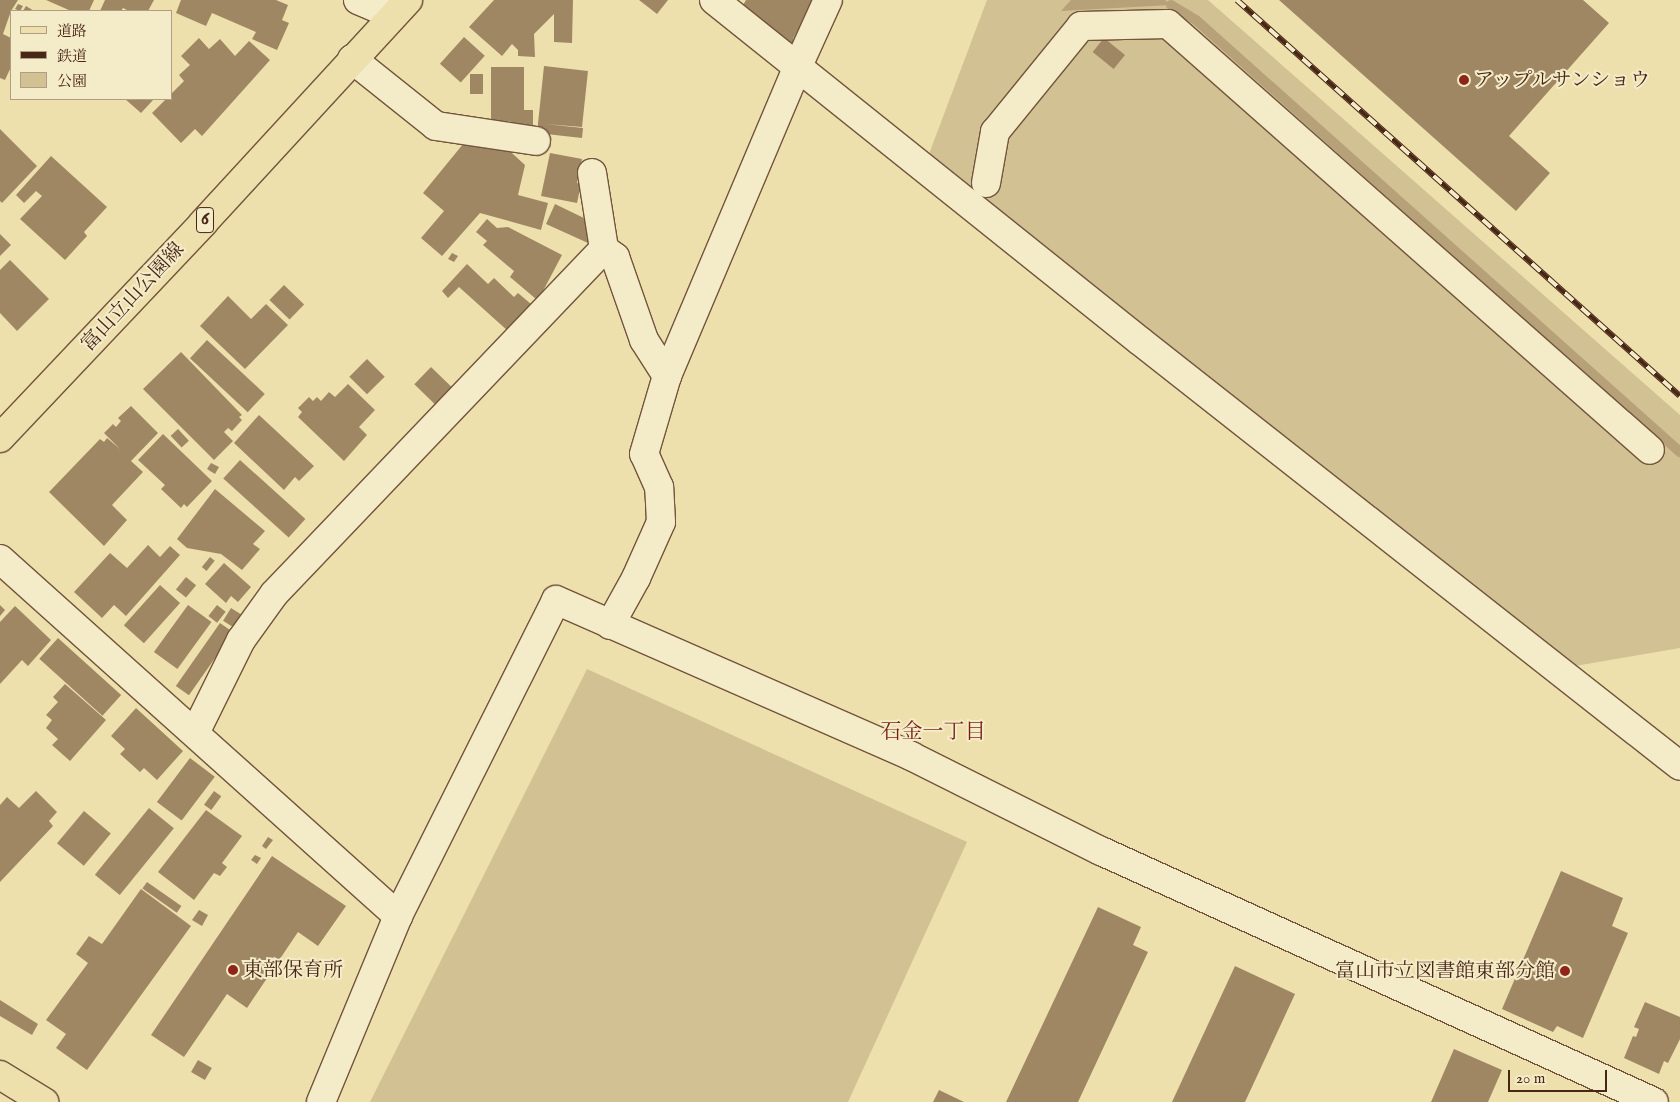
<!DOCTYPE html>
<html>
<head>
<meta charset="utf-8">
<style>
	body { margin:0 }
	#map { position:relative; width:1680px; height:1102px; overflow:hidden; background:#eee0ac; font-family:"IM FELL English","Noto Serif JP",serif }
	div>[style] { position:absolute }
	.green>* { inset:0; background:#d2c193 }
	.water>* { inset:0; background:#b6a179 }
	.stream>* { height:10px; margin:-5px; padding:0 5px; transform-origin:5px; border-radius:5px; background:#b6a179 }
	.building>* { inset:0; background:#9f8764; transform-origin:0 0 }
	.roads { filter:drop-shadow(1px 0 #72553c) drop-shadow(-1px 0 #72553c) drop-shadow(0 1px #72553c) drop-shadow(0 -1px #72553c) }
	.minor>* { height:28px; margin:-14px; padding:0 14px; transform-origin:14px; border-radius:14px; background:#f4ebc9 }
	.major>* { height:28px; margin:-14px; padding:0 14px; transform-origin:14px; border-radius:14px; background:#eee0ac }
	.rail>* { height:5.5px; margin-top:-2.75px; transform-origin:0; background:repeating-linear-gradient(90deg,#f4ebc9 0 11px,#492717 0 22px); box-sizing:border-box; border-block:1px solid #492717 }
	.dots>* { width:14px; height:14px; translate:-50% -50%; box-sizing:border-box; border:2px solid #f4ebc9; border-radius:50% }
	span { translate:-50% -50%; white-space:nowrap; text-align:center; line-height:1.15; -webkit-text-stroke:4px #f4ebc9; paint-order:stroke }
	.shield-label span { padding:1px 4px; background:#f4ebc9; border:1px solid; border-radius:4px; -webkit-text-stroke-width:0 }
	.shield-label { font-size:19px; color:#492717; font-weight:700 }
	.poi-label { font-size:20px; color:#492717 }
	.left { translate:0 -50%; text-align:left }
	.right { translate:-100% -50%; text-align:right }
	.street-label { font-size:20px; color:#492717 }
	.neighbourhood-label { font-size:21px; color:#7a1f14 }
	.legend { position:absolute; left:10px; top:10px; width:162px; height:90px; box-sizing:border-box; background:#f4ebc9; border:1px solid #b09d82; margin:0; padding:6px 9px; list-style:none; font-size:15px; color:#492717 }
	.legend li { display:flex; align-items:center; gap:10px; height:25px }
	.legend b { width:25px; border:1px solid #b09d82 }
	.scale { position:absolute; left:1508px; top:1070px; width:99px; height:22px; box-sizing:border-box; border:2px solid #492717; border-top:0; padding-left:6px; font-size:15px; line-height:18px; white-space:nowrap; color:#492717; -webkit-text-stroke:4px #f4ebc9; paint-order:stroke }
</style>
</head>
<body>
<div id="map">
	<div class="green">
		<i style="clip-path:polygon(987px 0,1208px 0,1680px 415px,1680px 648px,1569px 667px,929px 154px)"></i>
		<i style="clip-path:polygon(587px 669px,967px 842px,848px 1102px,370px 1102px)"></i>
	</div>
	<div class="water">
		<i style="clip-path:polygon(1071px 0,1165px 0,1171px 5px,1061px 11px)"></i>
	</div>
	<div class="stream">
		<i style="left:1171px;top:5px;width:29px;rotate:31deg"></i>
		<i style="left:1196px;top:20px;width:649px;rotate:41.75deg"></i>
	</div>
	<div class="building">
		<i style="clip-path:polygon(0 0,18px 0,11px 11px,3px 34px,11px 38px,11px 67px,5px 80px,0 78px)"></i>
		<i style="clip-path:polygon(46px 0,94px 0,89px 11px,71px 11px)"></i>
		<i style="clip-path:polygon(105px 0,154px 0,148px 11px,129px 11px,123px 8px,121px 11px,100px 11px)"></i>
		<i style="clip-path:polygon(181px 0,276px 0,288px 5px,282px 20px,289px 23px,277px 50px,252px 39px,256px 32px,212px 13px,206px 26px,176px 13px)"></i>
		<i style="clip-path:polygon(494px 0,573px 0,572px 43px,554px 42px,554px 14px,534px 34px,535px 57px,518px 56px,518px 50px,512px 44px,502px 56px,469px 27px)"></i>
		<i style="clip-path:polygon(639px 0,668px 0,657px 14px)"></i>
		<i style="clip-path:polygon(746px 0,814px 0,793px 39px,798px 41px,790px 50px,740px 10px)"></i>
		<i style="clip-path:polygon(1279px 0,1583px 0,1609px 23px,1509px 136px,1550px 173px,1516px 211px)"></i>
		<i style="clip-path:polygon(18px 4px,23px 6px,20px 11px,15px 9px)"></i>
		<i style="clip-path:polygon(26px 6px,34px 11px,23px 11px)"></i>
		<i style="left:464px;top:37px;width:28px;height:36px;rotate:42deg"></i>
		<i style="clip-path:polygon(199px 38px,209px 49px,220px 39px,235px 56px,249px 41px,270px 60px,202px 136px,195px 129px,181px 143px,152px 113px,166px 99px,171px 99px,171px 94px,184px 81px,179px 75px,190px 65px,181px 56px)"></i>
		<i style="left:1104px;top:38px;width:27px;height:18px;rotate:39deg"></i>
		<i style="clip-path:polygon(544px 66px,588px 71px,582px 127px,545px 124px,583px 128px,582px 138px,537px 133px)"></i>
		<i style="clip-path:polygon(491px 67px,524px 67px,524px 110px,533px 110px,533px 127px,511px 127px,510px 121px,491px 121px)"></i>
		<i style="left:470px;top:74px;width:13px;height:20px"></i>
		<i style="clip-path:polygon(125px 99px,154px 99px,141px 113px)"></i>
		<i style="clip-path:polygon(0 129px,37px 166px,2px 203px,0 201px)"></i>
		<i style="clip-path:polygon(468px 138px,501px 143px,525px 165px,518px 195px,548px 203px,541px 230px,480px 213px,442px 256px,421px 238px,444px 211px,423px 193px)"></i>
		<i style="clip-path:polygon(550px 153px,582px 159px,577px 183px,581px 184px,577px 203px,541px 196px)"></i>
		<i style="clip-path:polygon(51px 156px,107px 207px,84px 232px,87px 236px,65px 260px,20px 219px,42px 196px,36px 191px,24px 203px,16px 195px)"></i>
		<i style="clip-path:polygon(555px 204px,588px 220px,586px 224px,594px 229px,588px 243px,546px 224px)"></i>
		<i style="clip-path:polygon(487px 219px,497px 228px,508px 227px,562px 255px,543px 291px,536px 299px,510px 277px,514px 271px,483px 245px,487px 241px,476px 232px)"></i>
		<i style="clip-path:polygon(0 234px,11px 245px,0 256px)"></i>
		<i style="clip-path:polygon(452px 253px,458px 256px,454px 262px,448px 259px)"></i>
		<i style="clip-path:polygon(10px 260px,49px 299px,17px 331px,0 313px,0 270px)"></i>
		<i style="clip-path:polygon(467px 264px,488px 284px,494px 278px,514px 297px,518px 293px,531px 304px,508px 331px,459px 287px,448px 298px,442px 291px)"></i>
		<i style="left:284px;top:285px;width:28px;height:21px;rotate:44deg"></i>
		<i style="clip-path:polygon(228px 296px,251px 319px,266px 304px,288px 325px,245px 369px,200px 326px)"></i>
		<i style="left:207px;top:340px;width:79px;height:25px;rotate:43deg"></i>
		<i style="clip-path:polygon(181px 352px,242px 415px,239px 417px,242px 420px,232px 431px,228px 428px,224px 432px,233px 441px,214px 460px,143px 389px)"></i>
		<i style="left:367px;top:359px;width:25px;height:25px;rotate:45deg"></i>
		<i style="left:431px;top:367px;width:29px;height:24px;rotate:44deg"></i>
		<i style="clip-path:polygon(348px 384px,375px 410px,359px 427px,367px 435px,344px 461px,298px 417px,302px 412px,298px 408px,309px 397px,313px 401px,317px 397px,321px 401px,329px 392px,335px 397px)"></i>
		<i style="clip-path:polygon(131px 406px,158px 433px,131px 461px,143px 472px,112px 505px,127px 520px,104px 546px,49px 492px,100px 439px,104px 442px,107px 438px,120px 449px,104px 433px,113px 424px,116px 427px,121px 421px,118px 418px)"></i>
		<i style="clip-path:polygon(259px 415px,314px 466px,299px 481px,295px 477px,284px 490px,234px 443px)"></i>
		<i style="left:178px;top:429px;width:16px;height:10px;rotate:47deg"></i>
		<i style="clip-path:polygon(163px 434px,212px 481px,187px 507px,184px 504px,181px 508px,161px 489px,165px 485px,138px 460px)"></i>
		<i style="left:240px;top:460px;width:88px;height:25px;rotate:42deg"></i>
		<i style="clip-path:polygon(211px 463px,219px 467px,215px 474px,207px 469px)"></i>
		<i style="clip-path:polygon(215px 489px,265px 531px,253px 544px,260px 549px,242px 570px,221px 554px,187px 548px,177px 539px)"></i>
		<i style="clip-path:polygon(148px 545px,160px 557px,170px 546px,180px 555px,126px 616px,114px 605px,102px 618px,74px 592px,110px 553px,127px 568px)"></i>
		<i style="left:210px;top:557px;width:6px;height:13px;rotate:39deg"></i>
		<i style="clip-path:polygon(224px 563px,251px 587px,238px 602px,231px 596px,226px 603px,205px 584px)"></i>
		<i style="left:186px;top:577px;width:13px;height:16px;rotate:39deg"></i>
		<i style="left:160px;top:585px;width:27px;height:54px;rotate:42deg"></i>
		<i style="clip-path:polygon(0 605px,5px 610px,0 616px)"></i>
		<i style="left:188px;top:605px;width:29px;height:58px;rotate:36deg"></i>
		<i style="left:217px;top:605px;width:11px;height:14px;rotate:38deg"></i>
		<i style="clip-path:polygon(15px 606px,51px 640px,28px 666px,22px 660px,0 684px,0 622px)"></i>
		<i style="left:231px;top:608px;width:15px;height:15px;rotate:32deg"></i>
		<i style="left:220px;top:623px;width:16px;height:77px;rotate:35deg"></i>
		<i style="left:58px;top:638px;width:85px;height:28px;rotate:42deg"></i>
		<i style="clip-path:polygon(65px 684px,106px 720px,70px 761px,52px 745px,58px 739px,46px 728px,52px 720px,46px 715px,58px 702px,53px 697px)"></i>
		<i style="clip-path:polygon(136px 708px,183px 751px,157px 780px,144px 768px,140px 772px,120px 754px,125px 749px,111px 736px)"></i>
		<i style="left:190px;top:758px;width:31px;height:55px;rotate:37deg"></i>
		<i style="clip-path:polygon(36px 791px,57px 812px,49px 821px,53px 826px,0 882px,0 805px,7px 797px,19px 808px)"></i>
		<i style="left:214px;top:791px;width:9px;height:17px;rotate:36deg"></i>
		<i style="left:149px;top:808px;width:32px;height:86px;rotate:39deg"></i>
		<i style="clip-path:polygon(206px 810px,242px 836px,222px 863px,227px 867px,220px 876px,214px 873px,194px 900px,158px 872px)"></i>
		<i style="left:84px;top:811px;width:35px;height:42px;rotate:40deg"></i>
		<i style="clip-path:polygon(268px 837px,273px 840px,266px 849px,262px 846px)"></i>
		<i style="clip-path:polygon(255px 855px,261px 858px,257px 864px,251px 860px)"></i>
		<i style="clip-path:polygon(272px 856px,346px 906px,318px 946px,298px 932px,247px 1008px,227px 994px,184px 1057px,151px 1035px)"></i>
		<i style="clip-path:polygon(1561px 871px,1623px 898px,1612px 926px,1628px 933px,1583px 1038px,1557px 1026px,1553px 1032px,1502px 1009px)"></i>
		<i style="left:147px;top:882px;width:42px;height:8px;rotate:35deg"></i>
		<i style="clip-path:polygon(141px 889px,191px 926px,87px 1070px,56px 1048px,66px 1034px,46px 1020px,88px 963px,76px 954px,89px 936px,102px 944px)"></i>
		<i style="clip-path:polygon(1098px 907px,1141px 927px,1133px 945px,1148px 952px,1078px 1102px,1006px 1102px)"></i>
		<i style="clip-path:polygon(199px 910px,208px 915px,202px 926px,192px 920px)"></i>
		<i style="clip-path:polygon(1235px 966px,1295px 994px,1245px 1102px,1172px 1102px)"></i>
		<i style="clip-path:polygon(0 1000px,38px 1024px,32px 1035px,0 1016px)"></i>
		<i style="clip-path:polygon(1645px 1002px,1680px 1017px,1680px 1039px,1668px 1063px,1664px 1061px,1659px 1074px,1624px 1058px,1633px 1036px,1636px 1037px,1639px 1029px,1634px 1027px)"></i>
		<i style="clip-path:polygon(1454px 1049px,1502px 1070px,1488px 1102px,1431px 1102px)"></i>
		<i style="left:198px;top:1060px;width:16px;height:14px;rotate:30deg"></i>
		<i style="clip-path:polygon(939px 1090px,964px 1102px,933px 1102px)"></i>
	</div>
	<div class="roads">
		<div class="minor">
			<i style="left:358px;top:0;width:38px;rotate:23deg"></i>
			<i style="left:714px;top:0;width:546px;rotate:38.68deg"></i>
			<i style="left:1140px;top:341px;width:687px;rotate:38.2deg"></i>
			<i style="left:352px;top:59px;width:107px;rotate:38.6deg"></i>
			<i style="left:436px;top:126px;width:101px;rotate:8.5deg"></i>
			<i style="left:592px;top:173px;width:77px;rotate:81deg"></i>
			<i style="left:604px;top:249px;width:14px;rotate:36deg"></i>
			<i style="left:615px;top:257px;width:88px;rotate:70.7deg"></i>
			<i style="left:644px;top:340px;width:43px;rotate:57.4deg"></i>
			<i style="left:986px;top:183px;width:52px;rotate:-80deg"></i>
			<i style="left:995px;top:132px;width:136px;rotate:-50.9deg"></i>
			<i style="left:1081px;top:26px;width:87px;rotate:-1.3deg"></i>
			<i style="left:1168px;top:24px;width:643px;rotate:41.47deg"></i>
			<i style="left:0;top:559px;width:535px;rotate:41.89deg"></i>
			<i style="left:610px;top:625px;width:54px;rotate:-61deg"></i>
			<i style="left:636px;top:578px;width:61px;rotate:-65.9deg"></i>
			<i style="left:661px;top:522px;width:35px;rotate:-93deg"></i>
			<i style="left:659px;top:487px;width:36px;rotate:-114deg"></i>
			<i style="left:644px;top:454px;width:81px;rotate:-73.6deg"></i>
			<i style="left:667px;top:376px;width:337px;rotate:-67.1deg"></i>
			<i style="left:798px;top:66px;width:72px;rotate:-65.6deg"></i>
			<i style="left:195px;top:733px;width:104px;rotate:-63.7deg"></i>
			<i style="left:241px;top:640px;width:57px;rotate:-54.3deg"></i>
			<i style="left:274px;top:594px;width:477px;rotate:-46.3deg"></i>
			<i style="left:321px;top:1102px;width:201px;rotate:-67.5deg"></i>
			<i style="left:398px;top:916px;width:353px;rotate:-63.4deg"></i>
			<i style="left:556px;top:600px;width:388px;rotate:23.7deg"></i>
			<i style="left:911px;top:756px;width:212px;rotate:26.6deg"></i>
			<i style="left:1101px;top:851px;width:607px;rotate:24.41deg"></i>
		</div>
		<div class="major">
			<i style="left:0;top:438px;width:296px;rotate:-46.6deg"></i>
			<i style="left:203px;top:223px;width:303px;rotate:-47.4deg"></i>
			<i style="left:0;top:1075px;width:52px;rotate:31.5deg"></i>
		</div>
	</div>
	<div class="rail">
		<i style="left:1237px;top:0;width:594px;rotate:41.79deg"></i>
	</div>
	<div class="dots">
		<i style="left:1464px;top:80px;background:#8f2418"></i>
		<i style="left:233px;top:970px;background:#8f2418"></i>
		<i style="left:1565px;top:971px;background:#8f2418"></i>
	</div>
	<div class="shield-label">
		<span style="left:205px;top:220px">6</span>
	</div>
	<div class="poi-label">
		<span class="left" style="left:1474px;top:80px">アップルサンショウ</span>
		<span class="left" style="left:243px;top:970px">東部保育所</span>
		<span class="right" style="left:1555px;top:971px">富山市立図書館東部分館</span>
	</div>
	<div class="street-label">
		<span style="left:133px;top:297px;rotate:-47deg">富山立山公園線</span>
	</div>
	<div class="neighbourhood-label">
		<span style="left:933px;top:733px">石金一丁目</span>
	</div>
	<ul class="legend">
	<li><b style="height:6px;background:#eee0ac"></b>道路</li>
	<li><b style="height:6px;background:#492717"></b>鉄道</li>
	<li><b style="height:14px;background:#d2c193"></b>公園</li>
	</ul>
	<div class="scale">20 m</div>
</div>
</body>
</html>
